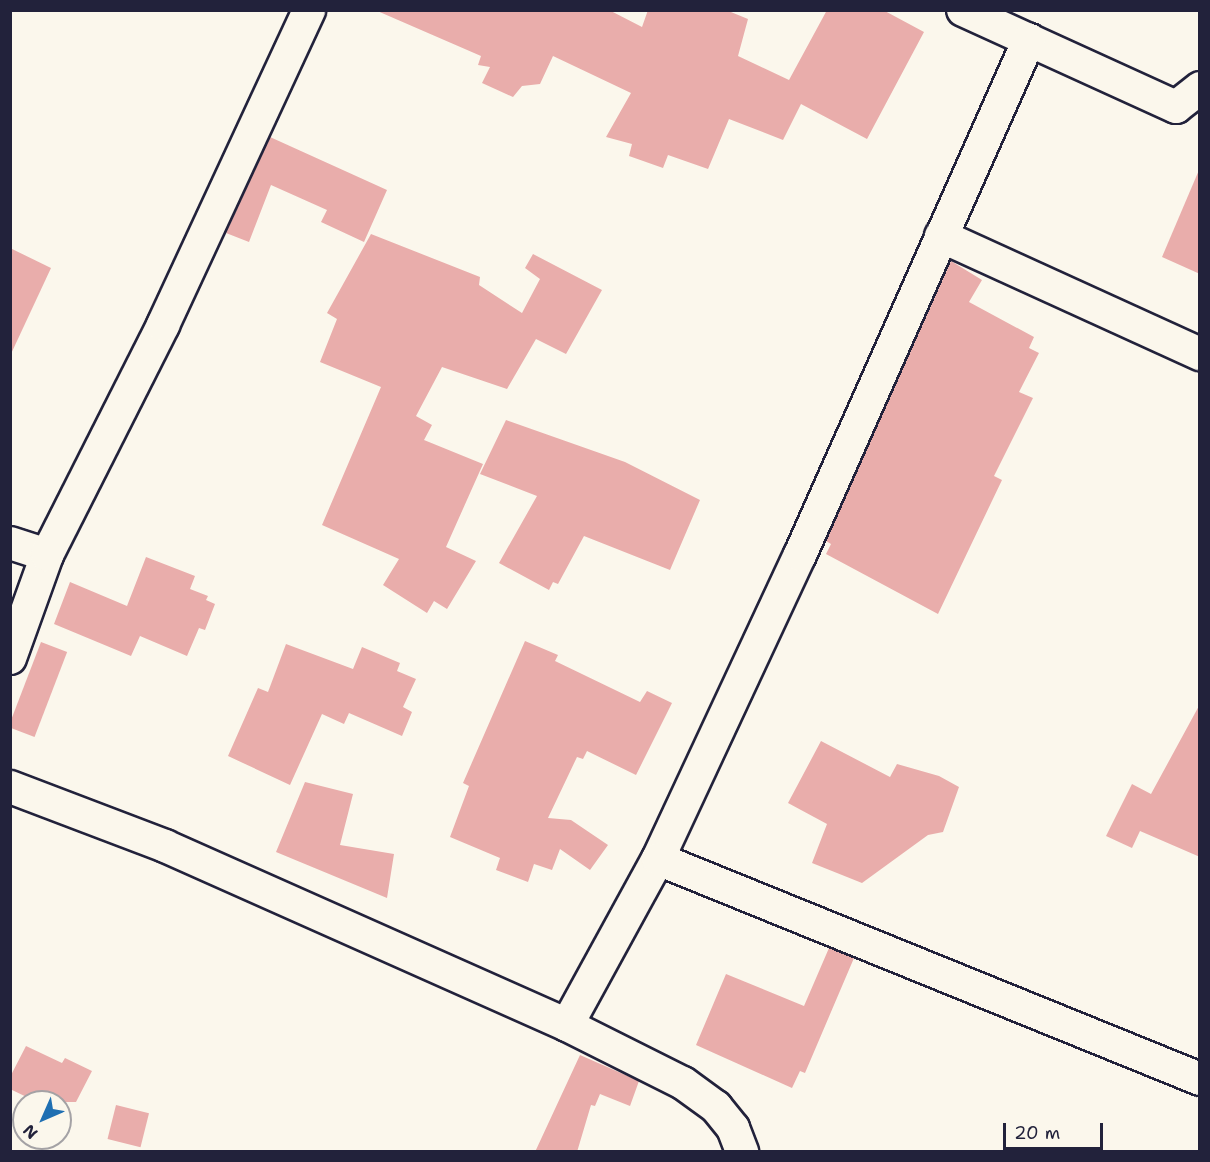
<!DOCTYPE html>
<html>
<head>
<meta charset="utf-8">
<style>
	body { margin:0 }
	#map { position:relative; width:1210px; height:1162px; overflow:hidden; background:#fbf7ec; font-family:"Shantell Sans",sans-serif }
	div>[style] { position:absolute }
	.building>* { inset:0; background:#e9adab; transform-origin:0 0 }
	.roads { filter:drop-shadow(2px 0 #22223b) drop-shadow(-2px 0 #22223b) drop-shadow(0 2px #22223b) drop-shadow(0 -2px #22223b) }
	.street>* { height:32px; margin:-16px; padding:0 16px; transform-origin:16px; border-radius:16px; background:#fbf7ec }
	span { translate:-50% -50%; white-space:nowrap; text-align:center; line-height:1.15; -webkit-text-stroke:4.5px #fbf7ec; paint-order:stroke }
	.frame { position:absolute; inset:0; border:12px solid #22223b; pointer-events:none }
	.north { position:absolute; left:12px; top:1090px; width:60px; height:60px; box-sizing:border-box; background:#fbf7ec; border:2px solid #a4a2a5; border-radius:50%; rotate:225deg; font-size:16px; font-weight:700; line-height:24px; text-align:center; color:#22223b }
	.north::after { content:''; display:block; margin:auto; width:21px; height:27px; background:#1f6fb2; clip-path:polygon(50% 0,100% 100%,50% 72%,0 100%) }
	.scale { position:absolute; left:1003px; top:1123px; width:100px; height:27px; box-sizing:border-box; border:3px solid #22223b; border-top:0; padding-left:8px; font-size:18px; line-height:21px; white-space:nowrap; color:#22223b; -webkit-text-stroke:4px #fbf7ec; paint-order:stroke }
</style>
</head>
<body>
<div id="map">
	<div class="building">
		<i style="clip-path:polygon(375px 10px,609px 10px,642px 27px,648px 10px,726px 10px,748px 19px,738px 56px,789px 80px,827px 10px,883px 10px,924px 32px,867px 139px,801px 104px,783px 140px,729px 119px,708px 169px,668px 155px,663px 168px,629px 156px,632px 144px,606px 137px,631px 93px,553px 56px,540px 84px,522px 86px,513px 97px,482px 83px,490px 67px,478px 65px,481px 56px)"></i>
		<i style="clip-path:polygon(270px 137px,387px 190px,364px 242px,321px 222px,327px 210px,271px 185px,249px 242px,226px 233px)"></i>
		<i style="clip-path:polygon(1199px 170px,1200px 170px,1200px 274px,1162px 257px)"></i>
		<i style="clip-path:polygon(371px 234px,480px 277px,479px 285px,522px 313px,540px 279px,525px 268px,533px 254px,602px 290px,566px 354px,536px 339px,507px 389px,442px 367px,416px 416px,432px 425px,424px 440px,483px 464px,446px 547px,476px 561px,447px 609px,434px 601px,427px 613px,383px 585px,399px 559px,322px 525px,381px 387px,320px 362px,337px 319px,327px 313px)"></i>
		<i style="clip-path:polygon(10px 248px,51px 268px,10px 356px)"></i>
		<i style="clip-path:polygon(951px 261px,982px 280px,969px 302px,1034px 337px,1029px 348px,1039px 353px,1019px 392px,1033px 398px,994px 476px,1002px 480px,938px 614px,826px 554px,831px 544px,826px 541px)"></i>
		<i style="clip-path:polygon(506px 420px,625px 462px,700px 500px,670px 570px,584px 536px,558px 584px,553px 582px,549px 590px,499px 563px,537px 496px,480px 474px)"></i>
		<i style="clip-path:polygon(146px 557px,195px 576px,190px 589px,208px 596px,206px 600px,215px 604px,205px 630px,199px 628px,187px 656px,140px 636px,131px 656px,54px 624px,70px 582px,127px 606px)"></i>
		<i style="clip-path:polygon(525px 641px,558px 655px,555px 661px,640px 702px,647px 691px,672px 703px,636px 775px,587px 751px,583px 759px,577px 757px,548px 818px,571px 820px,608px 845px,590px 870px,560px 849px,552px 870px,534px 864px,528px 882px,496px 870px,500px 858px,450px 837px,469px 786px,463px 783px)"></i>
		<i style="left:41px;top:642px;width:28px;height:91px;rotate:21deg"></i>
		<i style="clip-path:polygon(286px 644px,353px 669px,362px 647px,400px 663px,397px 671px,416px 679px,403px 707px,412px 712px,402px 736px,349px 713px,344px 724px,322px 714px,290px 785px,228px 756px,258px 688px,268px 692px)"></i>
		<i style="clip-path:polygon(1200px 704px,1200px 857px,1140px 831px,1132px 848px,1106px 836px,1132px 784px,1151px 794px)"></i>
		<i style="clip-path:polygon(821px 741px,890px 777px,897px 764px,939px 776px,959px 787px,943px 832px,928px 835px,862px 883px,812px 863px,827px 824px,788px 803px)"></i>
		<i style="clip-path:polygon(305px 782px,353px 794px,340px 845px,394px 854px,387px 898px,276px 852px)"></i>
		<i style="clip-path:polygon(829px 948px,854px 958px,805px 1073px,800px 1071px,792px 1088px,696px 1045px,726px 974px,804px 1006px)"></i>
		<i style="clip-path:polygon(26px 1046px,62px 1063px,65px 1058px,92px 1071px,76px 1102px,37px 1102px,10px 1089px,10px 1077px)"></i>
		<i style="clip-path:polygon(580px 1055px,639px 1081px,630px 1106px,600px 1094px,595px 1106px,591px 1105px,577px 1152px,535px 1152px)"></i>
		<i style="left:116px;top:1105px;width:34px;height:35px;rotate:14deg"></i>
	</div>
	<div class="roads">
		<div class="street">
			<i style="left:963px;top:10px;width:234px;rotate:24.5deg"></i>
			<i style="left:1176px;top:107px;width:31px;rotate:-38deg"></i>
			<i style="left:941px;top:236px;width:285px;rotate:24.5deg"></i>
			<i style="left:10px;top:543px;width:39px;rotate:18deg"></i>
			<i style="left:10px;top:658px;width:109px;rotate:-70.2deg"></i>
			<i style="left:47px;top:555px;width:258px;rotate:-63.2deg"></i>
			<i style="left:163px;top:325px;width:347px;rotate:-65.1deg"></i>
			<i style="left:10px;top:787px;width:166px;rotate:20.8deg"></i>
			<i style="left:165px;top:846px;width:440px;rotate:24deg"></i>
			<i style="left:567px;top:1025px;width:189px;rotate:-61.3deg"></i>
			<i style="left:658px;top:859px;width:336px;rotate:-65deg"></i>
			<i style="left:800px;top:555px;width:564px;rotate:-66.03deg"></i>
			<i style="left:658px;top:859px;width:585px;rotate:22.09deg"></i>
			<i style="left:567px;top:1025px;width:130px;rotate:26.6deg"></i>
			<i style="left:683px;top:1083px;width:41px;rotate:36deg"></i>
			<i style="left:716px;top:1107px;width:27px;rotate:51deg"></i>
			<i style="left:733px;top:1128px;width:26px;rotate:69deg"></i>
		</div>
	</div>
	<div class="frame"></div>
	<div class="north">N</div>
	<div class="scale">20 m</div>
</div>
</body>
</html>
